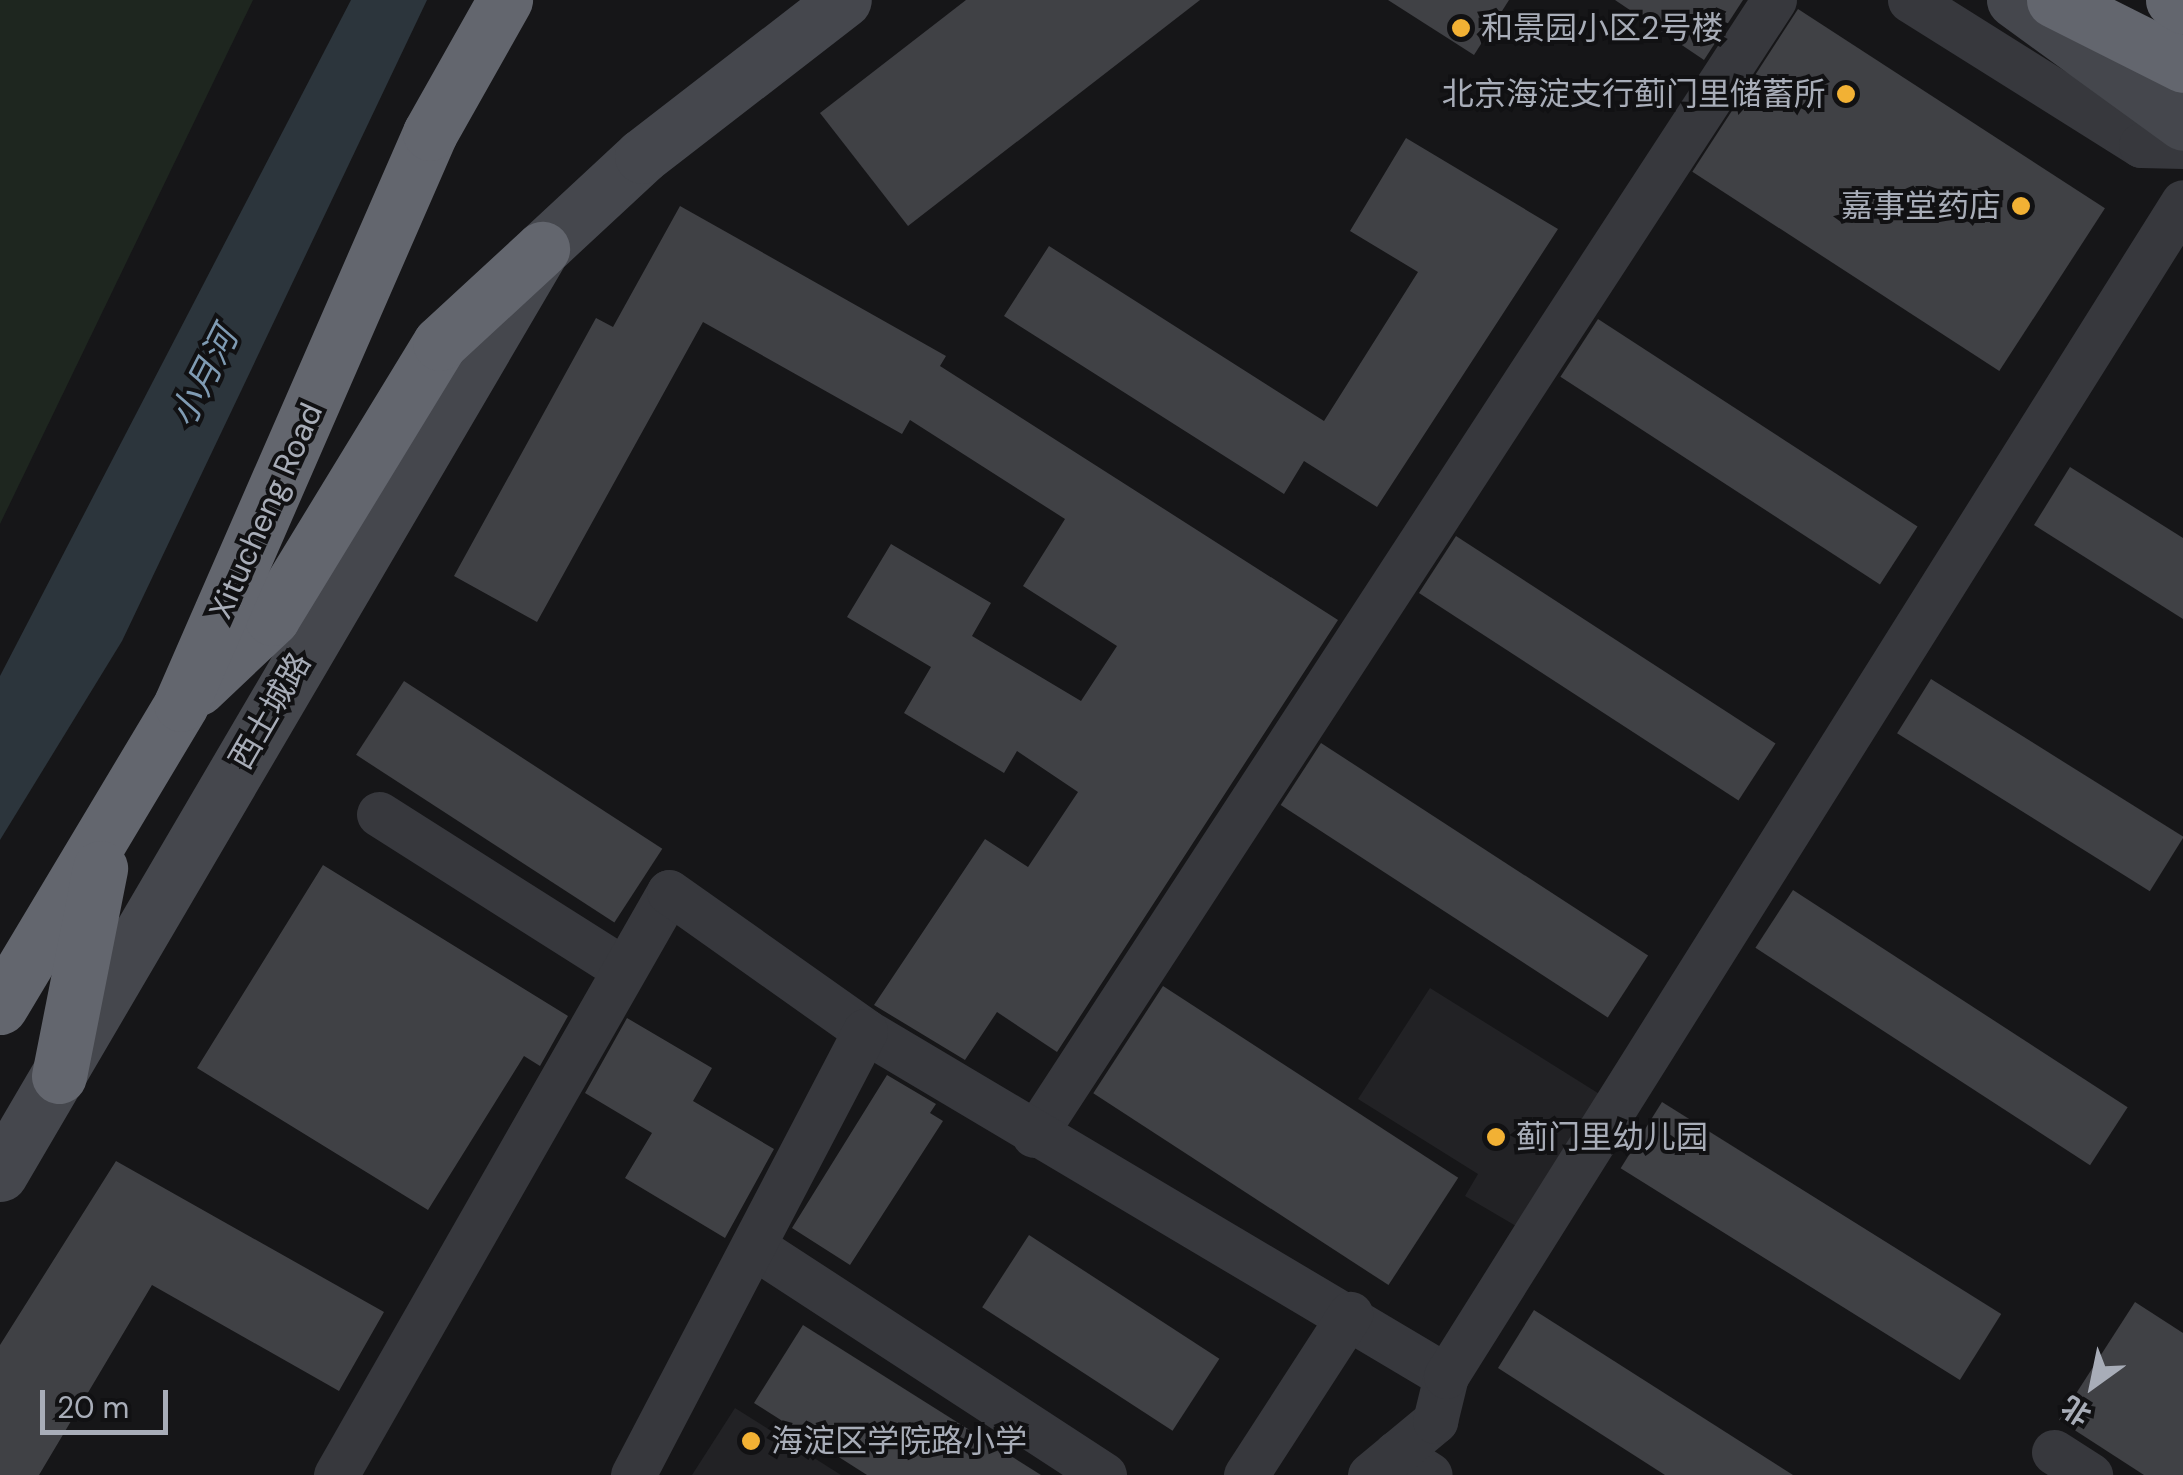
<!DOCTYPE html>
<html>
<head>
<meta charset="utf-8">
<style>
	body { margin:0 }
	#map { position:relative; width:2183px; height:1475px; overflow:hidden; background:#161618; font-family:"DM Sans","Noto Sans SC",sans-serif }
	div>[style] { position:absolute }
	.built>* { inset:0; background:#222225 }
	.green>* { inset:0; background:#1e261f }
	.water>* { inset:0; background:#2c353c }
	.building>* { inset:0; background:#404145; transform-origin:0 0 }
	.street>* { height:45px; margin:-22.5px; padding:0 22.5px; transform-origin:22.5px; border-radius:22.5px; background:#37383d }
	.secondary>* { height:55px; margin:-27.5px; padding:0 27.5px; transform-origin:27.5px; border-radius:27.5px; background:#45474d }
	.highway>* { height:55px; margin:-27.5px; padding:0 27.5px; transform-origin:27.5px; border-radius:27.5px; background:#63666e }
	.dots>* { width:28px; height:28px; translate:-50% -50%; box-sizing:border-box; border:5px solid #111113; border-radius:50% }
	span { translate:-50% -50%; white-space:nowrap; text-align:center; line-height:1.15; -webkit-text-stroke:8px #111113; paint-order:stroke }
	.poi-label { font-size:32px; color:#a8adb8 }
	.left { translate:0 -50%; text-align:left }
	.right { translate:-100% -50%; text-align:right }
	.street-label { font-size:32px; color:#a8adb8 }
	.water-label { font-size:35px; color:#7f9bb3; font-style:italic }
	.north { position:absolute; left:2043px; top:1335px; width:100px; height:100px; -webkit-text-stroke:8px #111113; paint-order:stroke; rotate:213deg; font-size:28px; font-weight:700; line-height:40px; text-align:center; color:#a8adb8 }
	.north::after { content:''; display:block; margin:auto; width:35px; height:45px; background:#a8adb8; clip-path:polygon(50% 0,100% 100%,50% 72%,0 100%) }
	.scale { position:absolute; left:40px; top:1390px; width:128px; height:45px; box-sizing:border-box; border:5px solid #a8adb8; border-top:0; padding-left:12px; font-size:30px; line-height:35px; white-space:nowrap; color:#a8adb8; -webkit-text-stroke:8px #111113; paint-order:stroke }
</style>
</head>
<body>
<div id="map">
	<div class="built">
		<i style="clip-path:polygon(1430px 988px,1601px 1095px,1516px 1226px,1465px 1196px,1478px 1174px,1358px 1099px)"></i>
		<i style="clip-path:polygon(735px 1408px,841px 1475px,692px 1475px)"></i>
	</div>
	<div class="green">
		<i style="clip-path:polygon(0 0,253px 0,0 524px)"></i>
	</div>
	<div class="water">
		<i style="clip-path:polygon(351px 0,427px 0,122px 641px,0 840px,0 676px)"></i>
	</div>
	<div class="building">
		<i style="clip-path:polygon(966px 0,1200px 0,908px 226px,820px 113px)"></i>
		<i style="clip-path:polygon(1388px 0,1509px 0,1474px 55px)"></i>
		<i style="clip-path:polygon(1615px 0,1743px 0,1704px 60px)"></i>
		<i style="left:1798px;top:9px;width:366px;height:194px;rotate:33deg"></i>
		<i style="clip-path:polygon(1406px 138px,1558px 229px,1377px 507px,1304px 461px,1284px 494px,1004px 316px,1049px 246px,1324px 421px,1418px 272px,1350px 231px)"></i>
		<i style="clip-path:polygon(680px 206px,946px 356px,940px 366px,1338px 620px,1057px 1052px,997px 1012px,965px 1060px,874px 1005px,985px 839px,1028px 867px,1078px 792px,1017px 751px,1004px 773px,904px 713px,931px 667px,847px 617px,891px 544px,991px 603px,972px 636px,1081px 701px,1117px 646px,1023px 586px,1065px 519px,910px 420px,902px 434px,703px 322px,537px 622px,454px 576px,596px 318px,613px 327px)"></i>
		<i style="left:1598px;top:319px;width:381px;height:69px;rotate:33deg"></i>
		<i style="clip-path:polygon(2070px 467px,2183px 538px,2183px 619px,2034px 525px)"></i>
		<i style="left:1456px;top:536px;width:381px;height:68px;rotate:33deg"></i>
		<i style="left:1931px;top:679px;width:298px;height:64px;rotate:32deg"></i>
		<i style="left:404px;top:681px;width:308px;height:88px;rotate:33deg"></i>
		<i style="left:1321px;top:743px;width:390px;height:74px;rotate:33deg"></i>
		<i style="clip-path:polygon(323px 865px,568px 1016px,540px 1066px,524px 1056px,428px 1210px,197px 1068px)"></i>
		<i style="left:1793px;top:890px;width:399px;height:69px;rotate:33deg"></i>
		<i style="left:1163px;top:986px;width:352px;height:128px;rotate:33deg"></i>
		<i style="clip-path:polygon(627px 1018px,712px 1068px,693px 1101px,774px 1149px,725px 1238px,625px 1178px,652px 1133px,585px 1093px)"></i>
		<i style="clip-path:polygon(887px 1075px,936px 1104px,930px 1113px,943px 1121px,850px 1265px,792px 1228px)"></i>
		<i style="left:1662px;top:1102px;width:400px;height:78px;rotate:32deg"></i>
		<i style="clip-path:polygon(116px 1161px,384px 1312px,339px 1391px,152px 1285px,39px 1475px,0 1475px,0 1345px)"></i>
		<i style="left:1029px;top:1235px;width:227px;height:86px;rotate:33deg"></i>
		<i style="clip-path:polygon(2135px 1302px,2183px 1333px,2183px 1475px,2144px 1475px,2059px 1420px)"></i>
		<i style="clip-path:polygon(1534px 1310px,1793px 1475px,1665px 1475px,1498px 1368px)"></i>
		<i style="clip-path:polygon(803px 1325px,1041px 1475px,867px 1475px,754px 1403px)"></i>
	</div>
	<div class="street">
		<i style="left:1910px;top:0;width:273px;rotate:32.1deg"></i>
		<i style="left:2141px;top:145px;width:42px;rotate:1.4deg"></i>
		<i style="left:379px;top:814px;width:289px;rotate:32.4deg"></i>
		<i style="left:1034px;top:1135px;width:1355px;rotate:-56.9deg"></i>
		<i style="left:753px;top:1246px;width:419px;rotate:33.1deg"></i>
		<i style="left:2054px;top:1452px;width:43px;rotate:32.6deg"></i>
		<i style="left:1396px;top:1453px;width:40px;rotate:32.9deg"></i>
		<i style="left:336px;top:1475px;width:671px;rotate:-60.27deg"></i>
		<i style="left:669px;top:892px;width:240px;rotate:35.3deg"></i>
		<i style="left:865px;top:1031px;width:676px;rotate:30.7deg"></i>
		<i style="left:633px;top:1475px;width:501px;rotate:-62.41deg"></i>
		<i style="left:1246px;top:1475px;width:192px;rotate:-57.1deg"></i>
		<i style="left:1370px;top:1475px;width:85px;rotate:-39.7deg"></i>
		<i style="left:1435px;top:1421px;width:46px;rotate:-76.3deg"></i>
		<i style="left:1446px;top:1376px;width:1386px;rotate:-57.88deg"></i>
	</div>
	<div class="secondary">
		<i style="left:2014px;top:0;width:209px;rotate:36deg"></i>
		<i style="left:0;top:1174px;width:1072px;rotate:-59.63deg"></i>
		<i style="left:542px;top:249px;width:137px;rotate:-42.9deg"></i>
		<i style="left:642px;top:156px;width:255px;rotate:-37.7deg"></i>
	</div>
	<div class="highway">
		<i style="left:2054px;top:0;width:144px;rotate:26.7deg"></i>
		<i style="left:2173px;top:0;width:12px;rotate:31deg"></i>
		<i style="left:198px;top:688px;width:102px;rotate:-43.4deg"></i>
		<i style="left:272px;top:618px;width:322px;rotate:-58.6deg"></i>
		<i style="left:440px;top:343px;width:139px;rotate:-42.7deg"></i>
		<i style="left:0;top:1007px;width:353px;rotate:-59.1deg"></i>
		<i style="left:181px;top:704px;width:623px;rotate:-66.44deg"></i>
		<i style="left:430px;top:133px;width:153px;rotate:-60.6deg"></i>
		<i style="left:59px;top:1076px;width:212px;rotate:-78.8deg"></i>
	</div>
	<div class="dots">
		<i style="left:1461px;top:28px;background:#f2b134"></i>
		<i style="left:1846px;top:94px;background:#f2b134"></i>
		<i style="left:2021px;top:206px;background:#f2b134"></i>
		<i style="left:1496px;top:1137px;background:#f2b134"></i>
		<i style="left:751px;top:1441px;background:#f2b134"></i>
	</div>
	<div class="poi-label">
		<span class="left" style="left:1481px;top:28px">和景园小区2号楼</span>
		<span class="right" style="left:1826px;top:94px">北京海淀支行蓟门里储蓄所</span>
		<span class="right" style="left:2001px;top:206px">嘉事堂药店</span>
		<span class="left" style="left:1516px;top:1137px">蓟门里幼儿园</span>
		<span class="left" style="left:771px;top:1441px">海淀区学院路小学</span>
	</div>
	<div class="street-label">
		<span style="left:266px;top:511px;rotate:-66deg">Xitucheng Road</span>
		<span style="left:270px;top:711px;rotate:-60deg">西土城路</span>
	</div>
	<div class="water-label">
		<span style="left:204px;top:377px;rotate:-63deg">小月河</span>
	</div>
	<div class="north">北</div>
	<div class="scale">20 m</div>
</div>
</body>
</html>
